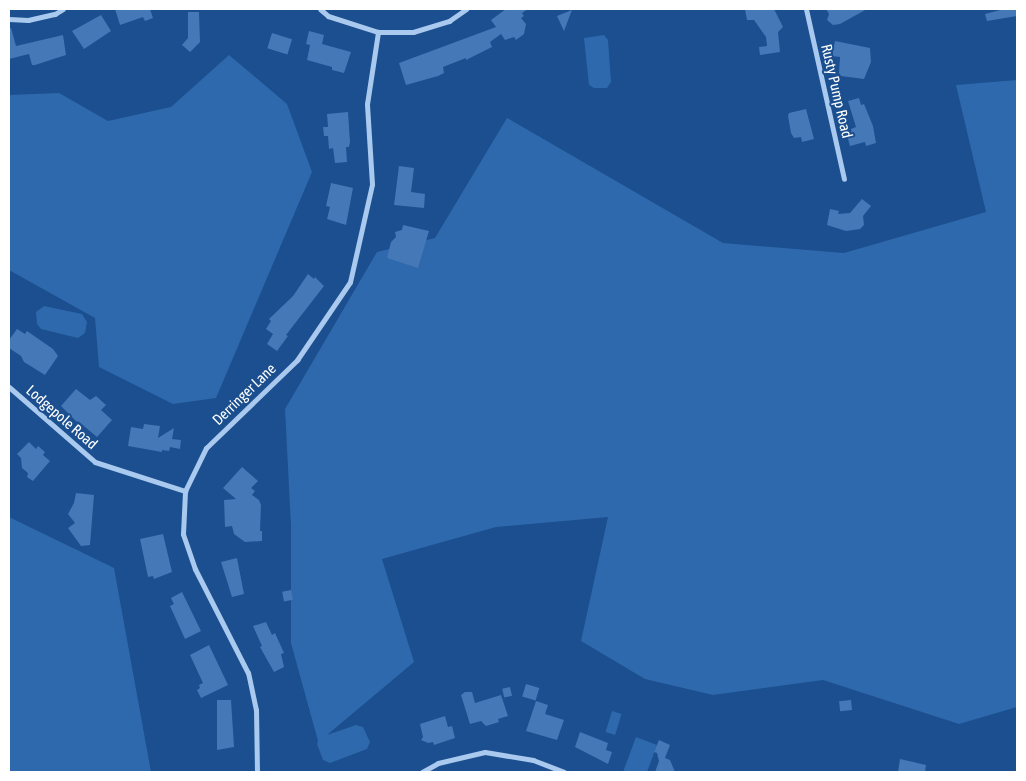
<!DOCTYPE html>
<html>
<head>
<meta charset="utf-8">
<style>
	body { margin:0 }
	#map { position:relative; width:1026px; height:781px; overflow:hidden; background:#1b4f8f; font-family:"Asap Condensed",sans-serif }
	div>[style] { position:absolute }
	.green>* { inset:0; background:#2e69ad; transform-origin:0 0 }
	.building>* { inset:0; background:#4478b7; transform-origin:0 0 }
	.street>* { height:5px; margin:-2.5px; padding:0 2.5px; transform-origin:2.5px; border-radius:2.5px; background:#a9c9ee }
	span { translate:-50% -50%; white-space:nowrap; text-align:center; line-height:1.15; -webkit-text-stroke:4px #1b4f8f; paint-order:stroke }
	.street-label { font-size:15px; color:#fff }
	.frame { position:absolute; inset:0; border:10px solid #fff; pointer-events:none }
</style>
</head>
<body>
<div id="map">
	<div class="green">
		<i style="clip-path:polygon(604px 35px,608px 40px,611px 82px,607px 88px,594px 88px,589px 85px,584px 38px)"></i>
		<i style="clip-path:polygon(229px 55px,287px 104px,312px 172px,216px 398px,173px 404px,99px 367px,95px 318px,9px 270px,9px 95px,59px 93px,108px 121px,171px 107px)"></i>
		<i style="clip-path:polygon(1017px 80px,1017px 707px,959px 724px,823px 680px,713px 695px,645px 679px,581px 641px,608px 517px,496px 527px,382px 559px,414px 662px,327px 735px,356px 725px,363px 727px,370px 742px,367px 749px,330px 763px,323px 760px,317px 744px,318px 741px,291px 643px,291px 526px,285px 409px,377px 252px,435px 238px,507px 118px,723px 243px,844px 253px,986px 212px,956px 85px)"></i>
		<i style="clip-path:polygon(44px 306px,82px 314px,87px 322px,85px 333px,78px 338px,41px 329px,37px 324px,36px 312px)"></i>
		<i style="clip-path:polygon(9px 517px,114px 568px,151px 772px,9px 772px)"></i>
		<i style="left:612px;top:711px;width:10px;height:22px;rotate:17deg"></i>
		<i style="clip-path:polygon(636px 737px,657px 745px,647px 772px,623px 772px)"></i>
	</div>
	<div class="building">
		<i style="clip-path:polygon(115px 9px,150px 9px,153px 18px,145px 21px,143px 17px,120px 25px)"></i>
		<i style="clip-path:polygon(506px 9px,528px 9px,522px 13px,524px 16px,521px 18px,526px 24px,524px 34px,516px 40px,514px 37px,505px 40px,501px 34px,490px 42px,492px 47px,466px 60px,466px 58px,443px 67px,444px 73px,438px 76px,406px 85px,399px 63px,496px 27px,491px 20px)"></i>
		<i style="clip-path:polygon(745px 9px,774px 9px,783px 27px,778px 32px,780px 52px,760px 55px,759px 47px,767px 46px,766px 37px,754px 20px,747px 20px)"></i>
		<i style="clip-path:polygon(826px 9px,867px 9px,840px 24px,833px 25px,827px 20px,829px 14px)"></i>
		<i style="clip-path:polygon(1004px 9px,1017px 9px,1017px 16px,987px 21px,985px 14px)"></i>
		<i style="clip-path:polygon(572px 10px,564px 31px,557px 16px)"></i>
		<i style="clip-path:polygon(188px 12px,199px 12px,200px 42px,190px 52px,182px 45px,188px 38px)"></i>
		<i style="clip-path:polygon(101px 15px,111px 31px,84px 49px,72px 31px)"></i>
		<i style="clip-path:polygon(9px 28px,11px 28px,16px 46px,63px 35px,66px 55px,35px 65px,32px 65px,29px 54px,9px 59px)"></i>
		<i style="clip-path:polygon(309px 31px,324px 35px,322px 44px,351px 52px,344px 73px,332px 70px,332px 67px,307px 60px,310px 45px,306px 44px)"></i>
		<i style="left:272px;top:33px;width:21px;height:16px;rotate:17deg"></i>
		<i style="clip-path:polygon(835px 41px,870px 48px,871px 62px,864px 79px,841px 76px,839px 73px,840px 57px,832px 56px)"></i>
		<i style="clip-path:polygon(859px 98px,861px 105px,864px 104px,873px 126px,876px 143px,866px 146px,865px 142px,850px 146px,847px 135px,852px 134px,851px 129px,856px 127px,848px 101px)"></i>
		<i style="clip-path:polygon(806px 109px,814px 139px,802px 142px,801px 137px,794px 138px,791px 133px,788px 116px,789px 113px)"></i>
		<i style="clip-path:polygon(348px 112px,350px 142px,349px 147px,346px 147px,347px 162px,335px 163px,333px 148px,329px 149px,328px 136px,324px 136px,323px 127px,328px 127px,327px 114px)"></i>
		<i style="clip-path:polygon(399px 166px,414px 168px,411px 192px,425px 194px,424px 208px,394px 205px)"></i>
		<i style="clip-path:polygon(331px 183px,353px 188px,346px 225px,327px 219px,330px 207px,326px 206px)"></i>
		<i style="clip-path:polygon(862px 199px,871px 206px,863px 216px,864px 225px,860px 229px,846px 231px,827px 225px,830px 209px,839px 211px,838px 214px,850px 213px)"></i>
		<i style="clip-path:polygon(403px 225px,429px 231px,418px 268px,387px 258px,391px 242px,396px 237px,395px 232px,402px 230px)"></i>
		<i style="clip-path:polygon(308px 274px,314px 279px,315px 277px,324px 286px,286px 335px,288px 336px,277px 351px,267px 344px,273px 334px,266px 329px,271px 321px,269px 319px,293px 296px)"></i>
		<i style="clip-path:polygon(17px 329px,25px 334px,27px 331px,53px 349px,58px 356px,45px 375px,24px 362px,21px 356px,9px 348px,9px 340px)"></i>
		<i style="clip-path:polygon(76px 389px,90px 400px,96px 396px,106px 405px,101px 410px,112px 420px,97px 437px,78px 421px,77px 422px,61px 406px)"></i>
		<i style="clip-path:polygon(144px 424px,160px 426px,158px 438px,174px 428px,172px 439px,181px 440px,180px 449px,170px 447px,169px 451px,162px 450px,162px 452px,128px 446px,131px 427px,143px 429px)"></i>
		<i style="clip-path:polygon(29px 442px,36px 449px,38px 446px,45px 452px,43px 455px,50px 461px,33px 481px,27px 477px,28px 473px,22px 468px,21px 458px,17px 454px)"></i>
		<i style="clip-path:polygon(242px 467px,258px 481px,251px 488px,255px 491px,252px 495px,259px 500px,261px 505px,260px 531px,262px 531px,262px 541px,245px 542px,234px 534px,232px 526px,225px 527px,224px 500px,236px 499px,223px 488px)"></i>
		<i style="clip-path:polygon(76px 493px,94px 495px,90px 545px,81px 546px,68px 528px,75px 523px,68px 514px,74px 503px)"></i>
		<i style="clip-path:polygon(163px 534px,172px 572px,154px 579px,153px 576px,148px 577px,140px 539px)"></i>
		<i style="clip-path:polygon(237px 558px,244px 594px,232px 597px,221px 562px)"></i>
		<i style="left:291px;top:590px;width:10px;height:9px;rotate:79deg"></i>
		<i style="clip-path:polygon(182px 592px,201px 631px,185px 639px,170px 606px,174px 604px,171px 598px)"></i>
		<i style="clip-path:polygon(266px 622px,272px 635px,275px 633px,284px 653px,281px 654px,284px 667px,274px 672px,260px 647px,262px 646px,253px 626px)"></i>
		<i style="clip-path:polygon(209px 645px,228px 685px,201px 698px,197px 690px,200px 688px,199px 685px,203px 683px,190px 655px)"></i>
		<i style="left:526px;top:684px;width:14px;height:13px;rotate:17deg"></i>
		<i style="left:510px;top:687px;width:9px;height:8px;rotate:77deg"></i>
		<i style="clip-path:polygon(465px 692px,472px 692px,475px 703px,501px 695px,508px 716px,498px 719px,499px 722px,486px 726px,481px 721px,470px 724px,461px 695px)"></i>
		<i style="clip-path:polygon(217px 700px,231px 700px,234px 747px,217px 750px)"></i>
		<i style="left:851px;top:700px;width:10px;height:12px;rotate:84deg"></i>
		<i style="clip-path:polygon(536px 701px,548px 705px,545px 714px,564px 720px,557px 740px,526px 731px)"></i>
		<i style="clip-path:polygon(445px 716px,448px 727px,452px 726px,455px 738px,434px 745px,433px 742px,428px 743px,421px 740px,423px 737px,420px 724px)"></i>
		<i style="clip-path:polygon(580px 732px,608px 743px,606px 750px,612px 752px,608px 764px,575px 747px)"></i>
		<i style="clip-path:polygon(659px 740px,670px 745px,665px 758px,670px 760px,675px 772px,655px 772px,659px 761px,657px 753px,654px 752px)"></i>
		<i style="clip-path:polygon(900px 759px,926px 765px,925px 772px,898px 772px)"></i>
	</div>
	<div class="street">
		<i style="left:320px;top:9px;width:11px;rotate:41deg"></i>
		<i style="left:328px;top:16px;width:52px;rotate:17.7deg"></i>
		<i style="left:378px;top:32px;width:35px"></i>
		<i style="left:413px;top:32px;width:38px;rotate:-17deg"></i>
		<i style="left:449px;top:21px;width:21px;rotate:-35deg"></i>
		<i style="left:806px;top:9px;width:174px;rotate:77.4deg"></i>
		<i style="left:9px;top:19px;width:19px;rotate:3deg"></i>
		<i style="left:28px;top:20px;width:28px;rotate:-13deg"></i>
		<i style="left:55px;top:14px;width:9px;rotate:-32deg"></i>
		<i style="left:9px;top:387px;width:114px;rotate:41.1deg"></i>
		<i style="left:95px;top:462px;width:95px;rotate:17.9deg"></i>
		<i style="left:257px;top:772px;width:62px;rotate:-90.9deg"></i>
		<i style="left:256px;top:710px;width:38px;rotate:-102deg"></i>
		<i style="left:248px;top:673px;width:117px;rotate:-117deg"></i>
		<i style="left:195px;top:569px;width:37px;rotate:-109deg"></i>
		<i style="left:183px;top:534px;width:43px;rotate:-87.3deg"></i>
		<i style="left:185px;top:491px;width:48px;rotate:-64deg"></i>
		<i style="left:206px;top:448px;width:127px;rotate:-44deg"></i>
		<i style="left:297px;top:360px;width:94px;rotate:-55.8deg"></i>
		<i style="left:350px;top:282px;width:100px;rotate:-77.3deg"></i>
		<i style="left:372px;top:184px;width:80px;rotate:-93.6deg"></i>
		<i style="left:367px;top:104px;width:73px;rotate:-81.3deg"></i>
		<i style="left:422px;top:772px;width:18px;rotate:-29deg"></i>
		<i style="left:438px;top:763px;width:48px;rotate:-13.2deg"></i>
		<i style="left:485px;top:752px;width:49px;rotate:9.5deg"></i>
		<i style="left:533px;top:760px;width:33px;rotate:21deg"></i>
	</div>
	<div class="street-label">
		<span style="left:837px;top:91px;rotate:77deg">Rusty Pump Road</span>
		<span style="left:244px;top:394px;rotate:-44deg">Derringer Lane</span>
		<span style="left:62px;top:417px;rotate:41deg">Lodgepole Road</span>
	</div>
	<div class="frame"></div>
</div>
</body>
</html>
